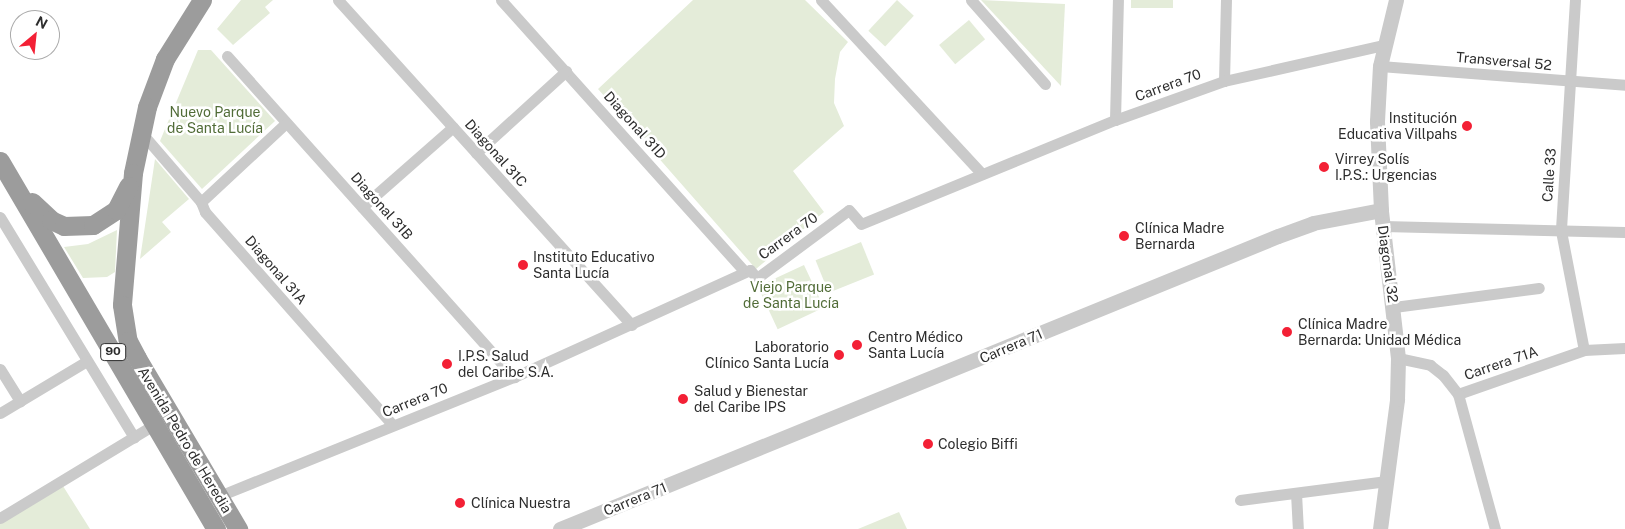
<!DOCTYPE html>
<html>
<head>
<meta charset="utf-8">
<style>
	body { margin:0 }
	#map { position:relative; width:1625px; height:529px; overflow:hidden; background:#fff; font-family:"Public Sans",sans-serif }
	div>[style] { position:absolute }
	.green>* { inset:0; background:#e4ecd9; transform-origin:0 0 }
	.minor>* { height:11px; margin:-5.5px; padding:0 5.5px; transform-origin:5.5px; border-radius:5.5px; background:#cacaca }
	.tertiary>* { height:15px; margin:-7.5px; padding:0 7.5px; transform-origin:7.5px; border-radius:7.5px; background:#cacaca }
	.trunk>* { height:19px; margin:-9.5px; padding:0 9.5px; transform-origin:9.5px; border-radius:9.5px; background:#9c9c9c }
	.dots>* { width:14px; height:14px; translate:-50% -50%; box-sizing:border-box; border:2px solid #fff; border-radius:50% }
	span { translate:-50% -50%; white-space:nowrap; text-align:center; line-height:1.15; -webkit-text-stroke:5px #fff; paint-order:stroke }
	.shield-label span { padding:1px 4px; background:#fff; border:1px solid; border-radius:4px; -webkit-text-stroke-width:0 }
	.shield-label { font-size:12px; color:#2d2d2d; font-weight:700 }
	.street-label { font-size:14px; color:#2d2d2d }
	.park-label { font-size:14px; color:#516c37 }
	.poi-label { font-size:14px; color:#2d2d2d }
	.right { translate:-100% -50%; text-align:right }
	.left { translate:0 -50%; text-align:left }
	.north { position:absolute; left:10px; top:10px; width:50px; height:50px; box-sizing:border-box; background:#fff; border:1px solid #ababab; border-radius:50%; rotate:28deg; font-size:14px; font-weight:700; line-height:20px; text-align:center; color:#2d2d2d }
	.north::after { content:''; display:block; margin:auto; width:18px; height:22px; background:#f32035; clip-path:polygon(50% 0,100% 100%,50% 72%,0 100%) }
</style>
</head>
<body>
<div id="map">
	<div class="green">
		<i style="clip-path:polygon(241px 0,273px 0,265px 7px,270px 13px,233px 45px,217px 29px)"></i>
		<i style="clip-path:polygon(693px 0,805px 0,848px 42px,840px 52px,835px 79px,834px 103px,844px 126px,793px 171px,824px 212px,756px 269px,598px 89px)"></i>
		<i style="left:897px;top:0;width:23px;height:42px;rotate:43deg"></i>
		<i style="clip-path:polygon(981px 0,1065px 4px,1061px 86px)"></i>
		<i style="left:1131px;top:0;width:42px;height:8px"></i>
		<i style="left:969px;top:20px;width:25px;height:39px;rotate:50deg"></i>
		<i style="clip-path:polygon(198px 50px,211px 50px,275px 121px,202px 189px,160px 141px)"></i>
		<i style="clip-path:polygon(155px 159px,189px 199px,162px 222px,171px 232px,140px 259px)"></i>
		<i style="clip-path:polygon(117px 230px,115px 272px,107px 277px,83px 278px,64px 247px,88px 244px)"></i>
		<i style="left:861px;top:242px;width:35px;height:49px;rotate:68deg"></i>
		<i style="left:804px;top:265px;width:47px;height:51px;rotate:65deg"></i>
		<i style="clip-path:polygon(63px 486px,90px 529px,0 529px,0 524px)"></i>
		<i style="clip-path:polygon(899px 512px,907px 529px,858px 529px)"></i>
	</div>
	<div class="minor">
		<i style="left:338px;top:0;width:438px;rotate:47.9deg"></i>
		<i style="left:501px;top:0;width:365px;rotate:48.1deg"></i>
		<i style="left:821px;top:0;width:237px;rotate:47.2deg"></i>
		<i style="left:971px;top:0;width:112px;rotate:48.6deg"></i>
		<i style="left:1575px;top:0;width:231px;rotate:93.5deg"></i>
		<i style="left:1561px;top:231px;width:121px;rotate:79.1deg"></i>
		<i style="left:227px;top:56px;width:431px;rotate:48.2deg"></i>
		<i style="left:1380px;top:66px;width:246px;rotate:4.4deg"></i>
		<i style="left:1224px;top:81px;width:81px;rotate:-88.6deg"></i>
		<i style="left:1115px;top:120px;width:120px;rotate:-88.6deg"></i>
		<i style="left:140px;top:131px;width:94px;rotate:49.3deg"></i>
		<i style="left:201px;top:202px;width:11px;rotate:68deg"></i>
		<i style="left:205px;top:212px;width:284px;rotate:48.6deg"></i>
		<i style="left:476px;top:153px;width:122px;rotate:-42.3deg"></i>
		<i style="left:201px;top:202px;width:116px;rotate:-42.9deg"></i>
		<i style="left:362px;top:207px;width:121px;rotate:-41.3deg"></i>
		<i style="left:0;top:217px;width:258px;rotate:58.7deg"></i>
		<i style="left:1383px;top:226px;width:242px;rotate:1.4deg"></i>
		<i style="left:1394px;top:307px;width:146px;rotate:-7.5deg"></i>
		<i style="left:1398px;top:358px;width:33px;rotate:12deg"></i>
		<i style="left:1430px;top:365px;width:16px;rotate:38deg"></i>
		<i style="left:1443px;top:375px;width:24px;rotate:52deg"></i>
		<i style="left:1458px;top:394px;width:133px;rotate:-19.2deg"></i>
		<i style="left:1584px;top:350px;width:41px;rotate:-2.8deg"></i>
		<i style="left:0;top:369px;width:38px;rotate:58deg"></i>
		<i style="left:1458px;top:394px;width:140px;rotate:74.7deg"></i>
		<i style="left:0;top:413px;width:101px;rotate:-30.9deg"></i>
		<i style="left:1296px;top:493px;width:36px;rotate:87deg"></i>
		<i style="left:219px;top:496px;width:318px;rotate:-22deg"></i>
		<i style="left:514px;top:377px;width:259px;rotate:-24.4deg"></i>
		<i style="left:750px;top:270px;width:11px;rotate:49deg"></i>
		<i style="left:757px;top:278px;width:114px;rotate:-36.5deg"></i>
		<i style="left:849px;top:210px;width:18px;rotate:49deg"></i>
		<i style="left:861px;top:224px;width:274px;rotate:-22.3deg"></i>
		<i style="left:1115px;top:120px;width:116px;rotate:-19.7deg"></i>
		<i style="left:1224px;top:81px;width:164px;rotate:-12.7deg"></i>
		<i style="left:1240px;top:500px;width:148px;rotate:-7.4deg"></i>
		<i style="left:0;top:518px;width:181px;rotate:-31.2deg"></i>
	</div>
	<div class="tertiary">
		<i style="left:560px;top:529px;width:775px;rotate:-22.2deg"></i>
		<i style="left:1278px;top:236px;width:37px;rotate:-20deg"></i>
		<i style="left:1313px;top:223px;width:69px;rotate:-10.8deg"></i>
		<i style="left:1380px;top:529px;width:131px;rotate:-82.5deg"></i>
		<i style="left:1397px;top:399px;width:41px;rotate:-88.6deg"></i>
		<i style="left:1398px;top:358px;width:149px;rotate:-96.6deg"></i>
		<i style="left:1381px;top:210px;width:89px;rotate:-92.6deg"></i>
		<i style="left:1377px;top:121px;width:55px;rotate:-86.9deg"></i>
		<i style="left:1380px;top:66px;width:68px;rotate:-76.4deg"></i>
	</div>
	<div class="trunk">
		<i style="left:202px;top:0;width:70px;rotate:122.1deg"></i>
		<i style="left:165px;top:59px;width:51px;rotate:110.6deg"></i>
		<i style="left:147px;top:107px;width:67px;rotate:102deg"></i>
		<i style="left:133px;top:173px;width:132px;rotate:94.8deg"></i>
		<i style="left:122px;top:305px;width:36px;rotate:81deg"></i>
		<i style="left:128px;top:341px;width:19px;rotate:62deg"></i>
		<i style="left:137px;top:358px;width:199px;rotate:59.4deg"></i>
		<i style="left:0;top:161px;width:427px;rotate:59.6deg"></i>
		<i style="left:32px;top:202px;width:26px;rotate:43deg"></i>
		<i style="left:51px;top:220px;width:14px;rotate:25deg"></i>
		<i style="left:64px;top:226px;width:29px;rotate:-2deg"></i>
		<i style="left:93px;top:225px;width:27px;rotate:-33deg"></i>
		<i style="left:116px;top:210px;width:27px;rotate:-63deg"></i>
	</div>
	<div class="dots">
		<i style="left:1467px;top:126px;background:#f32035"></i>
		<i style="left:1324px;top:167px;background:#f32035"></i>
		<i style="left:1124px;top:236px;background:#f32035"></i>
		<i style="left:523px;top:265px;background:#f32035"></i>
		<i style="left:1287px;top:332px;background:#f32035"></i>
		<i style="left:857px;top:345px;background:#f32035"></i>
		<i style="left:839px;top:355px;background:#f32035"></i>
		<i style="left:447px;top:364px;background:#f32035"></i>
		<i style="left:683px;top:399px;background:#f32035"></i>
		<i style="left:928px;top:444px;background:#f32035"></i>
		<i style="left:460px;top:503px;background:#f32035"></i>
	</div>
	<div class="shield-label">
		<span style="left:113px;top:352px">90</span>
	</div>
	<div class="street-label">
		<span style="left:1504px;top:61px;rotate:5deg">Transversal 52</span>
		<span style="left:1168px;top:85px;rotate:-20deg">Carrera 70</span>
		<span style="left:635px;top:125px;rotate:48deg">Diagonal 31D</span>
		<span style="left:496px;top:153px;rotate:48deg">Diagonal 31C</span>
		<span style="left:1549px;top:175px;rotate:-86deg">Calle 33</span>
		<span style="left:382px;top:206px;rotate:48deg">Diagonal 31B</span>
		<span style="left:788px;top:236px;rotate:-36deg">Carrera 70</span>
		<span style="left:1388px;top:264px;rotate:82deg">Diagonal 32</span>
		<span style="left:276px;top:270px;rotate:49deg">Diagonal 31A</span>
		<span style="left:1011px;top:346px;rotate:-23deg">Carrera 71</span>
		<span style="left:1501px;top:363px;rotate:-19deg">Carrera 71A</span>
		<span style="left:415px;top:400px;rotate:-22deg">Carrera 70</span>
		<span style="left:185px;top:440px;rotate:59deg">Avenida Pedro de Heredia</span>
		<span style="left:635px;top:499px;rotate:-22deg">Carrera 71</span>
	</div>
	<div class="park-label">
		<span style="left:215px;top:120px">Nuevo Parque<br>de Santa Lucía</span>
		<span style="left:791px;top:295px">Viejo Parque<br>de Santa Lucía</span>
	</div>
	<div class="poi-label">
		<span class="right" style="left:1457px;top:126px">Institución<br>Educativa Villpahs</span>
		<span class="left" style="left:1335px;top:167px">Virrey Solís<br>I.P.S.: Urgencias</span>
		<span class="left" style="left:1135px;top:236px">Clínica Madre<br>Bernarda</span>
		<span class="left" style="left:533px;top:265px">Instituto Educativo<br>Santa Lucía</span>
		<span class="left" style="left:1298px;top:332px">Clínica Madre<br>Bernarda: Unidad Médica</span>
		<span class="left" style="left:868px;top:345px">Centro Médico<br>Santa Lucía</span>
		<span class="right" style="left:829px;top:355px">Laboratorio<br>Clínico Santa Lucía</span>
		<span class="left" style="left:458px;top:364px">I.P.S. Salud<br>del Caribe S.A.</span>
		<span class="left" style="left:694px;top:399px">Salud y Bienestar<br>del Caribe IPS</span>
		<span class="left" style="left:938px;top:444px">Colegio Biffi</span>
		<span class="left" style="left:471px;top:503px">Clínica Nuestra</span>
	</div>
	<div class="north">N</div>
</div>
</body>
</html>
